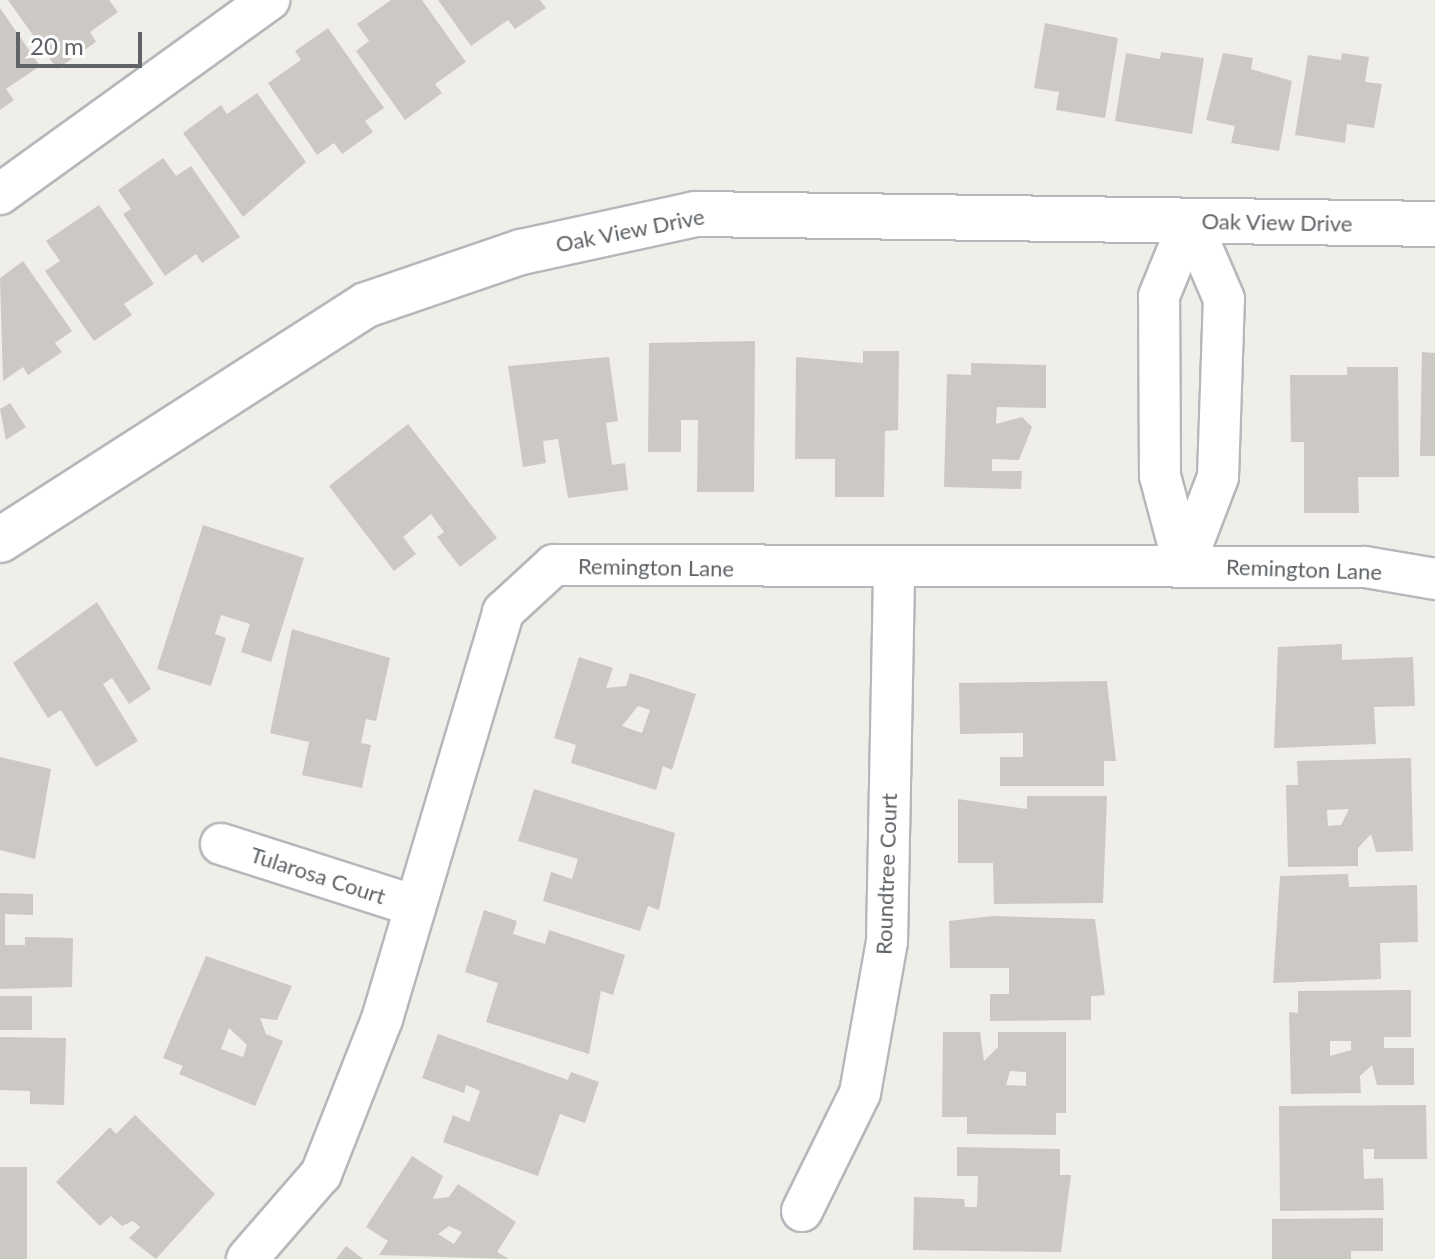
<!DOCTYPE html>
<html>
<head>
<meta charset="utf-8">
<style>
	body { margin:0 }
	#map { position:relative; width:1435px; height:1259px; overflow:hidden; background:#f0eee8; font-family:Lato,sans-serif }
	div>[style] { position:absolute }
	.building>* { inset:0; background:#ccc9c4; transform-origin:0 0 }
	.roads { filter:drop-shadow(2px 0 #b5b8bb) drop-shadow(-2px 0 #b5b8bb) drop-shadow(0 2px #b5b8bb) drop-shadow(0 -2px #b5b8bb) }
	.street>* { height:40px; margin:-20px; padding:0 20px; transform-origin:20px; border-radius:20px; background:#fff }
	.secondary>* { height:44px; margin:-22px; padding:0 22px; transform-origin:22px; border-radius:22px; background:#fff }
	span { translate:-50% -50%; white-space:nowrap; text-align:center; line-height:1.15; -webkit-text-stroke:7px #fff; paint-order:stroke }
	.street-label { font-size:22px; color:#5f6367 }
	.scale { position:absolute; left:16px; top:32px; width:126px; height:36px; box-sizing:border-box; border:4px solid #5f6367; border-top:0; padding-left:10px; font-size:24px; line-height:28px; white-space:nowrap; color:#5f6367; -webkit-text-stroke:6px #fff; paint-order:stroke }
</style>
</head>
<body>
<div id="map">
	<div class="building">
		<i style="clip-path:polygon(8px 0,109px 0,118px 12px,90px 32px,96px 42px,57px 69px)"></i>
		<i style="clip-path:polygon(391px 0,422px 0,466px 62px,435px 84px,442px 93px,405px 120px,356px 51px,369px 41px,357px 24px)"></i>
		<i style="clip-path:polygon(438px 0,540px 0,546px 8px,515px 29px,508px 20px,471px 46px)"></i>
		<i style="clip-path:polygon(0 8px,40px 66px,6px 89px,14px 100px,0 110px)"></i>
		<i style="clip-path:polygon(1045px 23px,1118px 38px,1105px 118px,1056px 110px,1059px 92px,1034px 88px)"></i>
		<i style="clip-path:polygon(328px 28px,384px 108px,365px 121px,373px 132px,342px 154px,334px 143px,317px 155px,268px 83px,301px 60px,295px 51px)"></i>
		<i style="clip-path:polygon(1161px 52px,1204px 58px,1192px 134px,1115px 121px,1126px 53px,1160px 59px)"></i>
		<i style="clip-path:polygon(1223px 53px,1253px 58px,1251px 69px,1292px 81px,1279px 151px,1231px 143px,1235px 126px,1206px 120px)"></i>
		<i style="clip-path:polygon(1342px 53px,1369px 57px,1365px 82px,1382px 84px,1374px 128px,1347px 124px,1345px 143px,1295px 135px,1308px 55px,1341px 60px)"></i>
		<i style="clip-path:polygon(257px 93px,306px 162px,243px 217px,183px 133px,221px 105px,227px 114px)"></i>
		<i style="clip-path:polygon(163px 158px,176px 176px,191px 166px,240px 237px,202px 263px,196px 254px,165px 276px,123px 214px,131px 209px,118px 190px)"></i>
		<i style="clip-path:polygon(99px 205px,154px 284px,124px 304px,132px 315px,94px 341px,45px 271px,60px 261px,46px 241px)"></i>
		<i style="clip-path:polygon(23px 261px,72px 331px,55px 343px,62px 352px,28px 375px,23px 367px,3px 381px,0 278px)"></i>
		<i style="clip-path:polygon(755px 341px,754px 492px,697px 492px,698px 420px,681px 420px,681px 452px,648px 452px,649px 343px)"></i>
		<i style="clip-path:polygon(863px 351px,899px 351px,898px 430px,885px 431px,884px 497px,835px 497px,835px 459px,795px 459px,796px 357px,863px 363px)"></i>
		<i style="clip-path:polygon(1422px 352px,1435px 353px,1435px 456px,1420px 456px)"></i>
		<i style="clip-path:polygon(609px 357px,618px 421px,606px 423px,612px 465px,625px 463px,628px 490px,568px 498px,558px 439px,543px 441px,546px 463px,523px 467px,508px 366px)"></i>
		<i style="clip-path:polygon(971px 363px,1046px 365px,1046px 408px,997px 407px,996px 424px,1022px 417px,1032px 427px,1019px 460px,992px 459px,992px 471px,1022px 471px,1021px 489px,944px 487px,947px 374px,971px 375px)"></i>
		<i style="clip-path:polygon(1347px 367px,1398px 367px,1399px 477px,1358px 477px,1359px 513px,1304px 513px,1304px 442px,1291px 442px,1290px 375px,1347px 375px)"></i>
		<i style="clip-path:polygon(10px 403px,26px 427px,6px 440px,0 409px)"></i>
		<i style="clip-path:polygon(408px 424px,497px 538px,460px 567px,437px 537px,444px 532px,431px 514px,403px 537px,416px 554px,394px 571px,329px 486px)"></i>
		<i style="clip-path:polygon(203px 525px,304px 558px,271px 662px,241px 652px,250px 624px,221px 615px,215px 634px,226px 638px,211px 686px,157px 669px)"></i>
		<i style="clip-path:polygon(97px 602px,151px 689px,129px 704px,112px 678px,103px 684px,138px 741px,96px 767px,61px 710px,48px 718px,13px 663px)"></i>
		<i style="clip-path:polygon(292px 629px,390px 658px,376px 721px,366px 719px,361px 743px,371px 745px,362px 788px,302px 775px,309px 742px,270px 733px)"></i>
		<i style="clip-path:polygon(1342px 644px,1342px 660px,1413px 657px,1415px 706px,1374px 707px,1376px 744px,1274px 748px,1278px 647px)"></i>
		<i style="clip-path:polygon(evenodd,579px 657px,613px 668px,606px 688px,626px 686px,630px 673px,696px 694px,672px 770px,663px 766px,656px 790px,571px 763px,576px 745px,554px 738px,579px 657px,638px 706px,650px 710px,642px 733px,622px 726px,638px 706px)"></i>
		<i style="clip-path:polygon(1107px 681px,1116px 761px,1104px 761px,1104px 786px,1000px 786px,1000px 757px,1023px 757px,1023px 733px,960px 734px,959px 683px)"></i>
		<i style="clip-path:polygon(0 757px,51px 769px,35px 859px,0 850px)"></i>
		<i style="clip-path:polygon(evenodd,1411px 758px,1413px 851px,1376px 852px,1371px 834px,1358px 848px,1358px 866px,1288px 867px,1286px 785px,1298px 785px,1297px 761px,1411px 758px,1349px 809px,1341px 825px,1328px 826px,1327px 810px,1349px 809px)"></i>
		<i style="clip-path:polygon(534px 789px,675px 833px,659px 910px,648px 906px,640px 931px,543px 901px,551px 872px,572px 879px,578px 859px,518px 841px)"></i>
		<i style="clip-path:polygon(1027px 796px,1107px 796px,1103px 903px,994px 904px,993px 863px,958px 863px,958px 799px,1027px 809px)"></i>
		<i style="clip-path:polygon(1348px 874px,1349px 887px,1417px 885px,1418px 942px,1380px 943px,1381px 979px,1273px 983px,1280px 876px)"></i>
		<i style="clip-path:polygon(0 893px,33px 894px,33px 915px,5px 914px,5px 945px,25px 945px,25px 937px,73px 938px,72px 987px,0 989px)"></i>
		<i style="clip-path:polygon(484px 910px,517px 921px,513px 934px,545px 944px,549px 930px,625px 955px,613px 995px,601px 991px,589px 1054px,486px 1022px,498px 983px,465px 972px)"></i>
		<i style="clip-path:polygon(992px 916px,1095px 919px,1105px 995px,1091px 996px,1091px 1020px,990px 1021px,990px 994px,1009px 994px,1009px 968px,950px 968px,949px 921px)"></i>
		<i style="clip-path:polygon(evenodd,206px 956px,292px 986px,277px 1020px,260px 1018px,266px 1034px,283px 1041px,255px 1106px,179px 1074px,183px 1066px,163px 1058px,206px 956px,229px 1028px,247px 1045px,243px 1057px,221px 1049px,229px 1028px)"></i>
		<i style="clip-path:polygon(evenodd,1411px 990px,1411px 1037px,1384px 1037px,1384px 1048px,1414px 1048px,1414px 1085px,1377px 1085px,1372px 1065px,1360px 1076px,1361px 1093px,1291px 1094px,1289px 1012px,1298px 1013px,1298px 991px,1411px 990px,1330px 1041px,1351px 1041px,1351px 1050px,1330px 1056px,1330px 1041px)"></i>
		<i style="left:0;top:996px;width:32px;height:34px"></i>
		<i style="clip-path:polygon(evenodd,943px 1032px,980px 1032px,984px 1061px,998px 1047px,998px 1032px,1066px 1032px,1066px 1113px,1056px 1113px,1056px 1135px,967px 1134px,967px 1117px,942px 1117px,943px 1032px,1010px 1071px,1026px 1072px,1026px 1086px,1006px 1085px,1010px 1071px)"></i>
		<i style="clip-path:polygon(438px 1034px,568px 1080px,571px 1072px,599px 1082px,585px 1123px,560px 1114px,538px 1176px,443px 1142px,453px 1115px,469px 1122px,480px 1091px,466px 1085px,464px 1093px,422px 1078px)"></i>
		<i style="clip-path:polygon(0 1037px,66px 1038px,64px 1105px,30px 1104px,30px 1091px,0 1090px)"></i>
		<i style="clip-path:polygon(1426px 1105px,1427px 1159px,1374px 1159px,1374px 1149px,1363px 1149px,1364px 1179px,1383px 1178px,1384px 1210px,1280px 1211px,1279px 1106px)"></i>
		<i style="clip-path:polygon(135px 1115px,215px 1194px,156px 1259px,129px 1238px,140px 1227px,133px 1221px,122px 1226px,111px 1216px,100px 1226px,56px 1182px,110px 1127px,116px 1134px)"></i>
		<i style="clip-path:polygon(957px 1147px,1060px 1149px,1060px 1175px,1071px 1175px,1061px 1252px,913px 1250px,914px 1197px,964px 1199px,965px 1207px,977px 1207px,978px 1176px,957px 1176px)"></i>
		<i style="clip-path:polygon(evenodd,412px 1156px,443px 1176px,433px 1199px,449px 1197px,458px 1184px,516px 1222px,497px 1252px,509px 1259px,379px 1255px,388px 1241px,366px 1227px,412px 1156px,449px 1226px,462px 1232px,454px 1244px,438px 1234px,449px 1226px)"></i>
		<i style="left:0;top:1167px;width:27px;height:92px"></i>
		<i style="clip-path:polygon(1383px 1218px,1383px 1251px,1351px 1251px,1351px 1259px,1272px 1259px,1272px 1219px)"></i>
		<i style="clip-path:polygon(346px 1246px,363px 1259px,336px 1259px)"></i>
	</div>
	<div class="roads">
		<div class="street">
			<i style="left:0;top:194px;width:332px;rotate:-35.8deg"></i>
			<i style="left:1184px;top:566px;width:95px;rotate:-69.1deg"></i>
			<i style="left:1218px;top:477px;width:178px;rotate:-88.1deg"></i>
			<i style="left:1224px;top:299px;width:86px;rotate:-113.3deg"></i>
			<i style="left:1184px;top:566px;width:93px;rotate:-104.9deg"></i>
			<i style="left:1160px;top:476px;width:180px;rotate:-90.3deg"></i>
			<i style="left:1159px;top:296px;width:82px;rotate:-67.8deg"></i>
			<i style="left:221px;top:844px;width:204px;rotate:17.7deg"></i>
			<i style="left:802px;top:1211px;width:131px;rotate:-63.8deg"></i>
			<i style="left:860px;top:1093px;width:154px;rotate:-79.9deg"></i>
			<i style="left:887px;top:941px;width:371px;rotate:-88.9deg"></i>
			<i style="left:247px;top:1259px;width:113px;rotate:-49deg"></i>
			<i style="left:321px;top:1174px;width:167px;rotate:-68.5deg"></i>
			<i style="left:382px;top:1019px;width:425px;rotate:-73.4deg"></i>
			<i style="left:503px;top:612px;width:69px;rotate:-42.7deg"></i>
			<i style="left:554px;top:565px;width:811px;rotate:0.14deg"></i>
			<i style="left:1365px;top:567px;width:71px;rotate:9.7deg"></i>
		</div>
		<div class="secondary">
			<i style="left:0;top:540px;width:435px;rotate:-32.7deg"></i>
			<i style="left:366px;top:305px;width:164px;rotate:-18.9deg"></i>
			<i style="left:521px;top:252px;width:178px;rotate:-12.3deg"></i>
			<i style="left:695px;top:214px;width:740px;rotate:0.77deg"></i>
		</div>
	</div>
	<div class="street-label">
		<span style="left:1277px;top:222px;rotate:1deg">Oak View Drive</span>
		<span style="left:630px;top:230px;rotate:-11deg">Oak View Drive</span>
		<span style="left:656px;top:567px;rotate:1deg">Remington Lane</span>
		<span style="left:1304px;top:569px;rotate:2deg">Remington Lane</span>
		<span style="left:886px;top:874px;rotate:-88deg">Roundtree Court</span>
		<span style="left:318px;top:875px;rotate:18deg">Tularosa Court</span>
	</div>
	<div class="scale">20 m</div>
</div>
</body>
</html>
